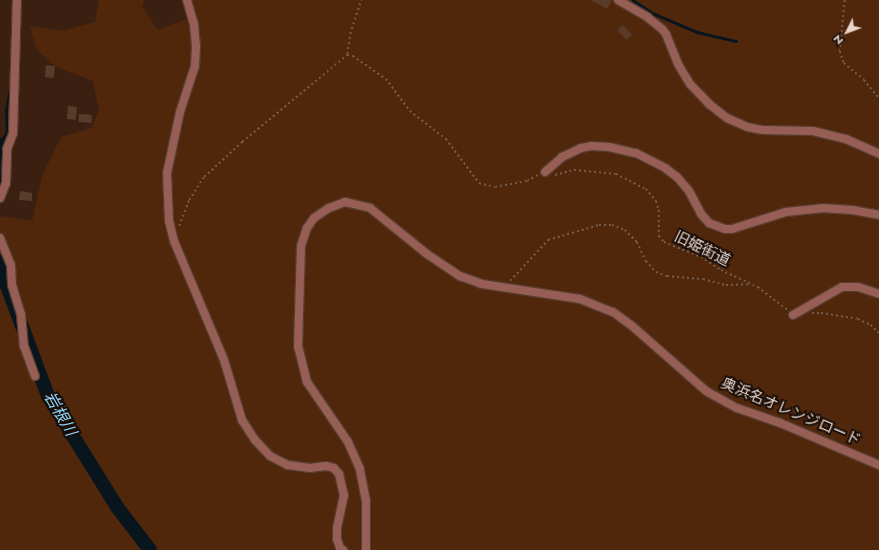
<!DOCTYPE html>
<html>
<head>
<meta charset="utf-8">
<style>
	body { margin:0 }
	#map { position:relative; width:879px; height:550px; overflow:hidden; background:#3b2011; font-family:Jost,"Noto Sans JP",sans-serif }
	div>[style] { position:absolute }
	.green>* { inset:0; background:#51270c }
	.stream>* { height:2.5px; margin:-1.25px; padding:0 1.25px; transform-origin:1.25px; border-radius:1.25px; background:#08151c }
	.river>* { height:14px; margin:-7px; padding:0 7px; transform-origin:7px; border-radius:7px; background:#08151c }
	.building>* { inset:0; background:#583b2b; transform-origin:0 0 }
	.path>* { height:1.5px; margin-top:-0.75px; transform-origin:0; background:repeating-linear-gradient(90deg,#725a4d 0 2px,transparent 0 5px) }
	.roads { filter:drop-shadow(1px 0 #573d2f) drop-shadow(-1px 0 #573d2f) drop-shadow(0 1px #573d2f) drop-shadow(0 -1px #573d2f) }
	.minor>* { height:8px; margin:-4px; padding:0 4px; transform-origin:4px; border-radius:4px; background:#975e55 }
	.tertiary>* { height:8px; margin:-4px; padding:0 4px; transform-origin:4px; border-radius:4px; background:#975e55 }
	span { translate:-50% -50%; white-space:nowrap; text-align:center; line-height:1.15; -webkit-text-stroke:4px #190e07; paint-order:stroke }
	.street-label { font-size:15px; color:#e8d5cc }
	.water-label { font-size:16px; color:#90d5f9; font-style:italic }
	.north { position:absolute; left:827px; top:12px; width:40px; height:40px; -webkit-text-stroke:3px #190e07; paint-order:stroke; rotate:228deg; font-size:11px; font-weight:700; line-height:16px; text-align:center; color:#e8d5cc }
	.north::after { content:''; display:block; margin:auto; width:14px; height:18px; background:#e8d5cc; clip-path:polygon(50% 0,100% 100%,50% 72%,0 100%) }
</style>
</head>
<body>
<div id="map">
	<div class="green">
		<i style="clip-path:polygon(99px 0,144px 0,142px 7px,158px 30px,192px 17px,189px 0,879px 0,879px 550px,0 550px,0 216px,32px 221px,42px 176px,61px 137px,92px 128px,99px 110px,93px 81px,55px 66px,36px 49px,30px 26px,63px 31px,95px 22px)"></i>
	</div>
	<div class="stream">
		<i style="left:633px;top:0;width:23px;rotate:34deg"></i>
		<i style="left:652px;top:13px;width:49px;rotate:22.9deg"></i>
		<i style="left:697px;top:32px;width:40px;rotate:13deg"></i>
		<i style="left:0;top:145px;width:16px;rotate:-63deg"></i>
		<i style="left:7px;top:131px;width:20px;rotate:-93deg"></i>
		<i style="left:6px;top:111px;width:29px;rotate:-80deg"></i>
	</div>
	<div class="river">
		<i style="left:0;top:184px;width:6px;rotate:-72deg"></i>
		<i style="left:2px;top:178px;width:33px;rotate:-92deg"></i>
		<i style="left:0;top:262px;width:5px;rotate:90deg"></i>
		<i style="left:0;top:267px;width:138px;rotate:69.6deg"></i>
		<i style="left:48px;top:396px;width:131px;rotate:58.1deg"></i>
		<i style="left:117px;top:507px;width:54px;rotate:52.5deg"></i>
	</div>
	<div class="building">
		<i style="clip-path:polygon(591px 0,612px 0,607px 9px)"></i>
		<i style="left:623px;top:25px;width:13px;height:8px;rotate:45deg"></i>
		<i style="left:46px;top:65px;width:9px;height:12px;rotate:6deg"></i>
		<i style="left:68px;top:106px;width:9px;height:13px;rotate:6deg"></i>
		<i style="left:79px;top:114px;width:13px;height:8px;rotate:4deg"></i>
		<i style="clip-path:polygon(20px 191px,32px 193px,32px 201px,19px 200px)"></i>
	</div>
	<div class="path">
		<i style="left:845px;top:0;width:51px;rotate:95.6deg"></i>
		<i style="left:840px;top:51px;width:13px;rotate:72deg"></i>
		<i style="left:844px;top:63px;width:26px;rotate:40deg"></i>
		<i style="left:864px;top:80px;width:23px;rotate:50deg"></i>
		<i style="left:347px;top:54px;width:20px;rotate:-81deg"></i>
		<i style="left:350px;top:34px;width:36px;rotate:-72deg"></i>
		<i style="left:347px;top:55px;width:6px;rotate:9deg"></i>
		<i style="left:353px;top:56px;width:40px;rotate:34.9deg"></i>
		<i style="left:386px;top:79px;width:40px;rotate:53deg"></i>
		<i style="left:410px;top:111px;width:46px;rotate:37.9deg"></i>
		<i style="left:446px;top:139px;width:55px;rotate:53.1deg"></i>
		<i style="left:479px;top:183px;width:16px;rotate:14deg"></i>
		<i style="left:495px;top:187px;width:33px;rotate:-11deg"></i>
		<i style="left:527px;top:181px;width:13px;rotate:-29deg"></i>
		<i style="left:555px;top:175px;width:20px;rotate:-15deg"></i>
		<i style="left:574px;top:170px;width:42px;rotate:5.4deg"></i>
		<i style="left:616px;top:174px;width:34px;rotate:27deg"></i>
		<i style="left:646px;top:189px;width:16px;rotate:50deg"></i>
		<i style="left:656px;top:201px;width:9px;rotate:72deg"></i>
		<i style="left:659px;top:210px;width:26px;rotate:90deg"></i>
		<i style="left:659px;top:236px;width:8px;rotate:50deg"></i>
		<i style="left:664px;top:242px;width:40px;rotate:22deg"></i>
		<i style="left:701px;top:257px;width:24px;rotate:33deg"></i>
		<i style="left:721px;top:270px;width:41px;rotate:24.7deg"></i>
		<i style="left:758px;top:287px;width:37px;rotate:38deg"></i>
		<i style="left:179px;top:226px;width:28px;rotate:-69deg"></i>
		<i style="left:189px;top:200px;width:27px;rotate:-57deg"></i>
		<i style="left:204px;top:177px;width:52px;rotate:-42.6deg"></i>
		<i style="left:242px;top:142px;width:136px;rotate:-39.6deg"></i>
		<i style="left:510px;top:281px;width:56px;rotate:-47.2deg"></i>
		<i style="left:548px;top:240px;width:53px;rotate:-16.4deg"></i>
		<i style="left:599px;top:225px;width:13px"></i>
		<i style="left:612px;top:225px;width:14px;rotate:21deg"></i>
		<i style="left:625px;top:230px;width:17px;rotate:45deg"></i>
		<i style="left:637px;top:242px;width:21px;rotate:65deg"></i>
		<i style="left:646px;top:261px;width:15px;rotate:48deg"></i>
		<i style="left:656px;top:272px;width:12px;rotate:20deg"></i>
		<i style="left:667px;top:276px;width:36px;rotate:5deg"></i>
		<i style="left:703px;top:279px;width:24px;rotate:15deg"></i>
		<i style="left:726px;top:285px;width:23px;rotate:-2deg"></i>
		<i style="left:812px;top:313px;width:9px"></i>
		<i style="left:821px;top:313px;width:37px;rotate:9deg"></i>
		<i style="left:858px;top:319px;width:14px;rotate:25deg"></i>
		<i style="left:871px;top:325px;width:11px;rotate:45deg"></i>
	</div>
	<div class="roads">
		<div class="minor">
			<i style="left:187px;top:0;width:25px;rotate:74deg"></i>
			<i style="left:194px;top:24px;width:22px;rotate:85deg"></i>
			<i style="left:196px;top:46px;width:20px;rotate:93deg"></i>
			<i style="left:195px;top:66px;width:48px;rotate:108.1deg"></i>
			<i style="left:180px;top:112px;width:62px;rotate:102deg"></i>
			<i style="left:167px;top:173px;width:48px;rotate:87.6deg"></i>
			<i style="left:169px;top:221px;width:21px;rotate:76deg"></i>
			<i style="left:174px;top:241px;width:129px;rotate:67.2deg"></i>
			<i style="left:224px;top:360px;width:63px;rotate:73.3deg"></i>
			<i style="left:242px;top:420px;width:24px;rotate:57deg"></i>
			<i style="left:255px;top:440px;width:22px;rotate:47deg"></i>
			<i style="left:270px;top:456px;width:20px;rotate:27deg"></i>
			<i style="left:288px;top:465px;width:22px;rotate:8deg"></i>
			<i style="left:310px;top:468px;width:16px;rotate:-7deg"></i>
			<i style="left:326px;top:466px;width:8px;rotate:14deg"></i>
			<i style="left:334px;top:468px;width:8px;rotate:50deg"></i>
			<i style="left:339px;top:474px;width:22px;rotate:77deg"></i>
			<i style="left:344px;top:495px;width:34px;rotate:102deg"></i>
			<i style="left:337px;top:528px;width:11px;rotate:90deg"></i>
			<i style="left:337px;top:539px;width:9px;rotate:72deg"></i>
			<i style="left:340px;top:548px;width:4px;rotate:34deg"></i>
			<i style="left:618px;top:0;width:34px;rotate:30deg"></i>
			<i style="left:647px;top:17px;width:19px;rotate:39deg"></i>
			<i style="left:662px;top:29px;width:6px;rotate:51deg"></i>
			<i style="left:666px;top:34px;width:32px;rotate:68deg"></i>
			<i style="left:678px;top:64px;width:23px;rotate:59deg"></i>
			<i style="left:690px;top:84px;width:28px;rotate:46deg"></i>
			<i style="left:709px;top:104px;width:23px;rotate:38deg"></i>
			<i style="left:727px;top:118px;width:22px;rotate:24deg"></i>
			<i style="left:747px;top:127px;width:16px;rotate:11deg"></i>
			<i style="left:763px;top:130px;width:50px;rotate:1.1deg"></i>
			<i style="left:813px;top:131px;width:34px;rotate:14deg"></i>
			<i style="left:846px;top:139px;width:36px;rotate:24deg"></i>
			<i style="left:545px;top:172px;width:23px;rotate:-41deg"></i>
			<i style="left:562px;top:157px;width:21px;rotate:-25deg"></i>
			<i style="left:581px;top:148px;width:10px;rotate:-11deg"></i>
			<i style="left:591px;top:146px;width:18px;rotate:3deg"></i>
			<i style="left:609px;top:147px;width:28px;rotate:13deg"></i>
			<i style="left:636px;top:153px;width:33px;rotate:27deg"></i>
			<i style="left:665px;top:168px;width:15px;rotate:37deg"></i>
			<i style="left:677px;top:177px;width:18px;rotate:49deg"></i>
			<i style="left:689px;top:191px;width:26px;rotate:62deg"></i>
			<i style="left:701px;top:214px;width:12px;rotate:48deg"></i>
			<i style="left:709px;top:223px;width:17px;rotate:21deg"></i>
			<i style="left:725px;top:229px;width:7px"></i>
			<i style="left:732px;top:229px;width:57px;rotate:-17.5deg"></i>
			<i style="left:786px;top:212px;width:36px;rotate:-6deg"></i>
			<i style="left:822px;top:208px;width:30px;rotate:4deg"></i>
			<i style="left:852px;top:210px;width:27px;rotate:10deg"></i>
			<i style="left:0;top:198px;width:16px;rotate:-68deg"></i>
			<i style="left:6px;top:183px;width:34px;rotate:-88deg"></i>
			<i style="left:7px;top:149px;width:17px;rotate:-69deg"></i>
			<i style="left:13px;top:133px;width:133px;rotate:-88.3deg"></i>
			<i style="left:0;top:238px;width:29px;rotate:68deg"></i>
			<i style="left:11px;top:265px;width:20px;rotate:87deg"></i>
			<i style="left:12px;top:285px;width:30px;rotate:73deg"></i>
			<i style="left:21px;top:314px;width:32px;rotate:85deg"></i>
			<i style="left:24px;top:346px;width:32px;rotate:70deg"></i>
			<i style="left:793px;top:315px;width:56px;rotate:-29.7deg"></i>
			<i style="left:842px;top:287px;width:16px"></i>
			<i style="left:858px;top:287px;width:22px;rotate:18deg"></i>
		</div>
		<div class="tertiary">
			<i style="left:366px;top:550px;width:49px;rotate:-90deg"></i>
			<i style="left:366px;top:501px;width:33px;rotate:-101deg"></i>
			<i style="left:360px;top:469px;width:30px;rotate:-114deg"></i>
			<i style="left:348px;top:442px;width:73px;rotate:-124.3deg"></i>
			<i style="left:307px;top:382px;width:36px;rotate:-104deg"></i>
			<i style="left:298px;top:347px;width:101px;rotate:-88.3deg"></i>
			<i style="left:301px;top:246px;width:19px;rotate:-72deg"></i>
			<i style="left:307px;top:228px;width:12px;rotate:-55deg"></i>
			<i style="left:314px;top:218px;width:18px;rotate:-34deg"></i>
			<i style="left:329px;top:208px;width:17px;rotate:-21deg"></i>
			<i style="left:345px;top:202px;width:26px;rotate:13deg"></i>
			<i style="left:370px;top:208px;width:73px;rotate:38.9deg"></i>
			<i style="left:427px;top:254px;width:40px;rotate:34deg"></i>
			<i style="left:460px;top:276px;width:23px;rotate:20deg"></i>
			<i style="left:482px;top:284px;width:99px;rotate:8.7deg"></i>
			<i style="left:580px;top:299px;width:35px;rotate:22deg"></i>
			<i style="left:613px;top:312px;width:22px;rotate:36deg"></i>
			<i style="left:631px;top:325px;width:100px;rotate:41.3deg"></i>
			<i style="left:706px;top:391px;width:35px;rotate:29deg"></i>
			<i style="left:737px;top:408px;width:46px;rotate:19.2deg"></i>
			<i style="left:780px;top:423px;width:108px;rotate:23deg"></i>
		</div>
	</div>
	<div class="street-label">
		<span style="left:702px;top:249px;rotate:26deg">旧姫街道</span>
		<span style="left:791px;top:412px;rotate:23deg">奥浜名オレンジロード</span>
	</div>
	<div class="water-label">
		<span style="left:60px;top:414px;rotate:60deg">岩根川</span>
	</div>
	<div class="north">N</div>
</div>
</body>
</html>
